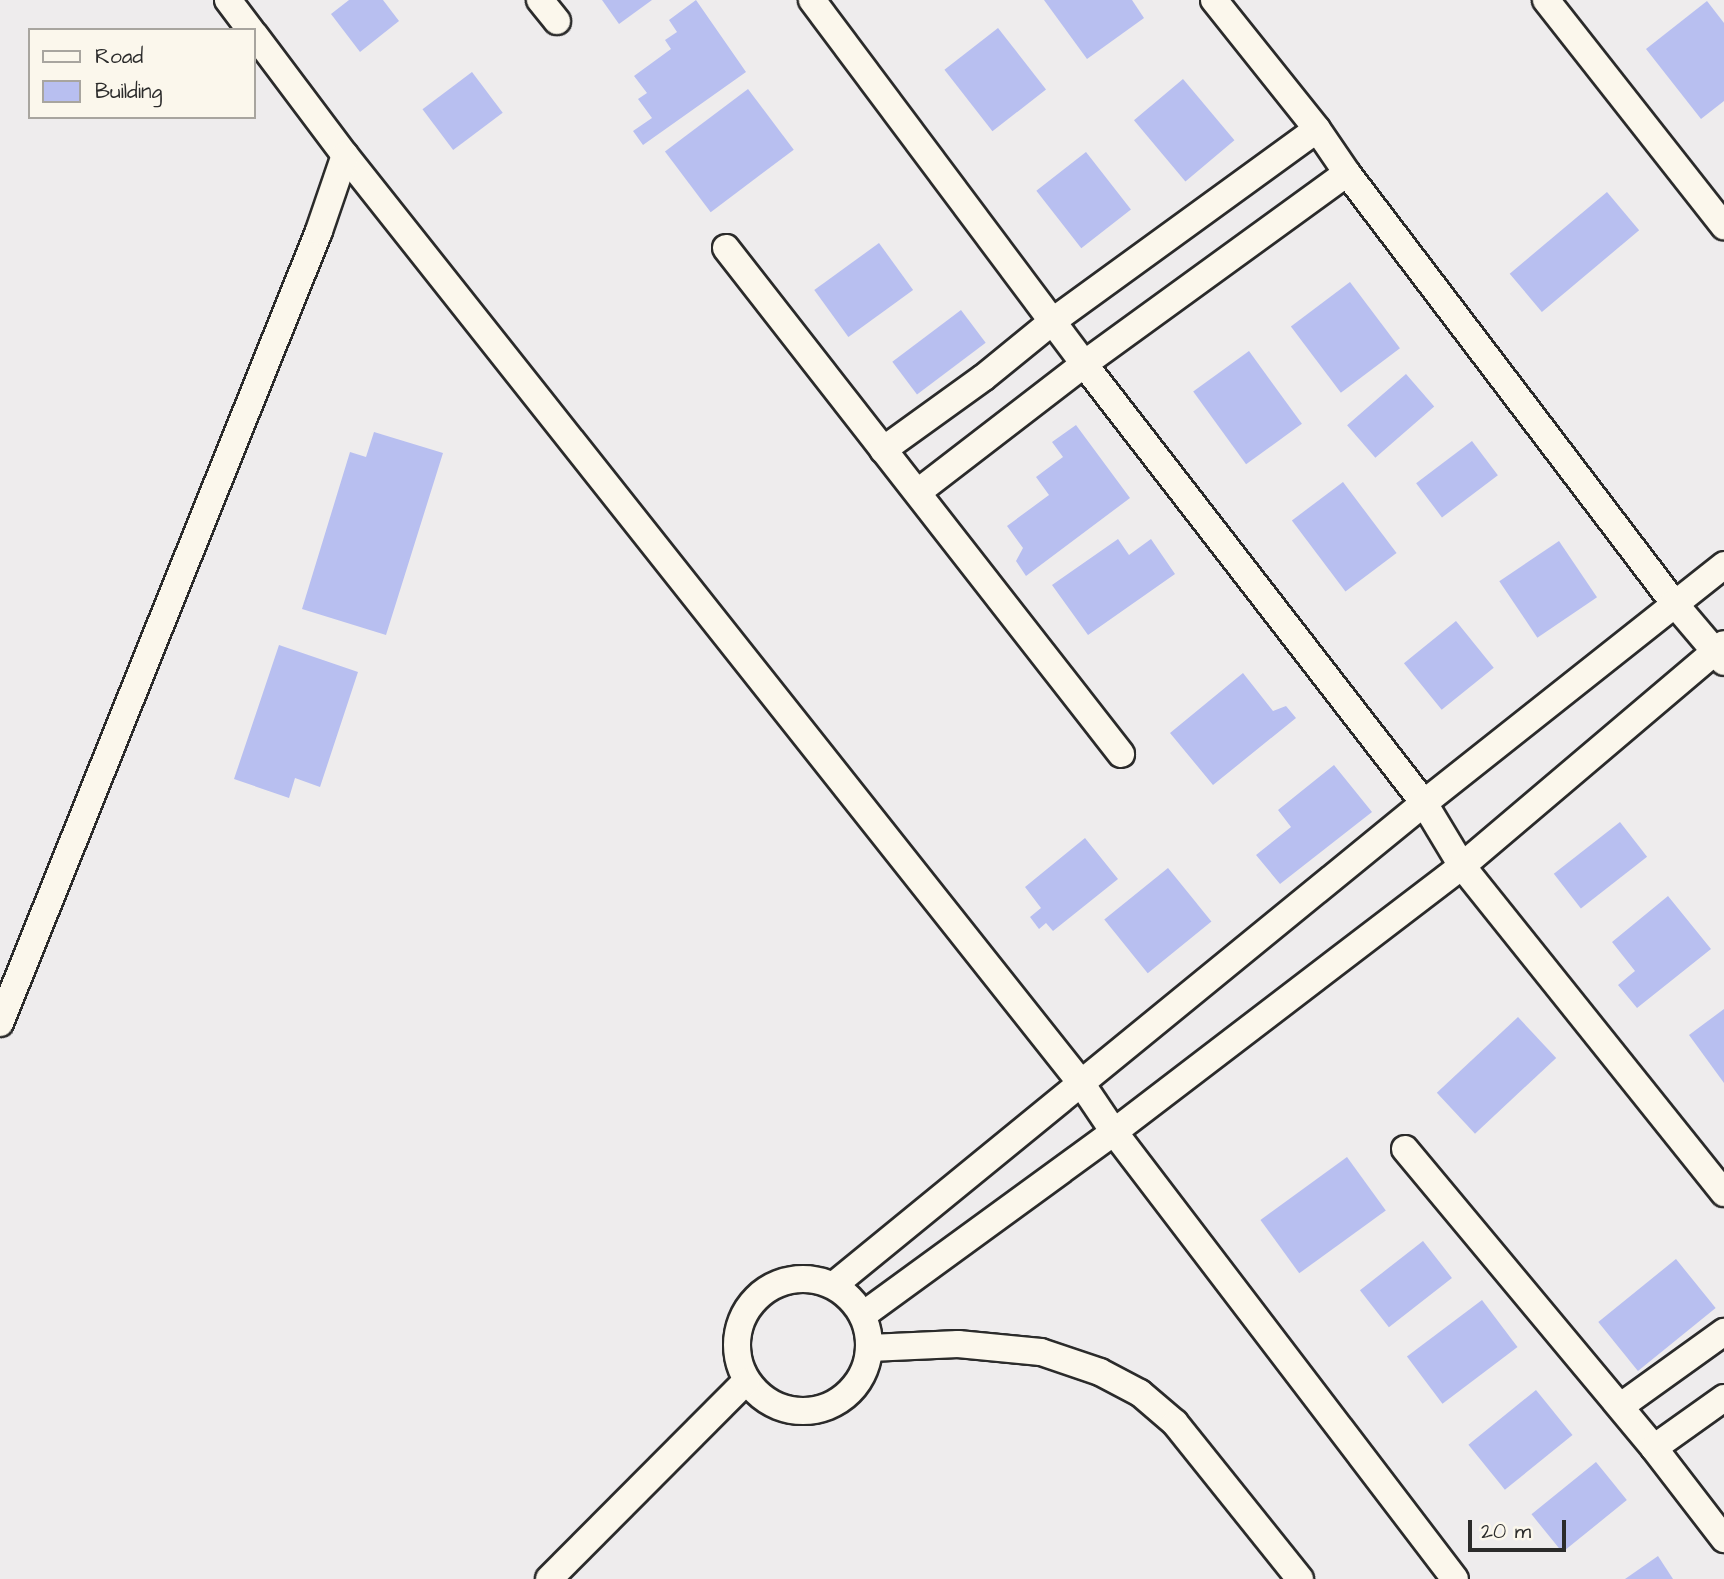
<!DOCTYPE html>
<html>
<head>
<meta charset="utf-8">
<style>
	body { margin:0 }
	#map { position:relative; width:1724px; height:1579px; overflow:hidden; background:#eeeced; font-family:"Architects Daughter",sans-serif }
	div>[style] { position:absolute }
	.building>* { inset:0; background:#b8bff0; transform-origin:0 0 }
	.roads { filter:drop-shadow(2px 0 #2b2b2b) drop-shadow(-2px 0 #2b2b2b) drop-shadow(0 2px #2b2b2b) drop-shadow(0 -2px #2b2b2b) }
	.street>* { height:26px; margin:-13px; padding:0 13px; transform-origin:13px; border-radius:13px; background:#fbf7ec }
	.street>.ring { margin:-13px; padding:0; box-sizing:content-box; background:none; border:26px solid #fbf7ec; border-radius:50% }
	span { translate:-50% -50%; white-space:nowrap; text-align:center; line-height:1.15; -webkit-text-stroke:5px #fbf7ec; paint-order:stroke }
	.legend { position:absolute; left:28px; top:28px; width:228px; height:91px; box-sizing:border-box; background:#fbf7ec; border:2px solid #a8a59f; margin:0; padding:9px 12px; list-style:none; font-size:21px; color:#2b2b2b }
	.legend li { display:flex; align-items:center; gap:14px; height:35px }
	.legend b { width:35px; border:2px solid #a8a59f }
	.scale { position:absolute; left:1468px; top:1520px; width:98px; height:32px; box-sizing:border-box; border:4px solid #2b2b2b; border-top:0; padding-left:9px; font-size:21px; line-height:24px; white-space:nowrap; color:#2b2b2b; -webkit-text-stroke:5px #fbf7ec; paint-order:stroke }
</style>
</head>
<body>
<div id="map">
	<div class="building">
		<i style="clip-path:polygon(349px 0,383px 0,399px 21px,360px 52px,331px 14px)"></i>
		<i style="clip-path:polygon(602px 0,652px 0,619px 24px)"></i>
		<i style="clip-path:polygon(696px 0,746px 72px,643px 145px,633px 131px,652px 118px,638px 99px,647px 93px,634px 76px,671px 49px,665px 40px,677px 32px,669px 20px)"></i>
		<i style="clip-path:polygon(1044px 0,1132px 0,1144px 18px,1087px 59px)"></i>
		<i style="clip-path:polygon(1707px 1px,1724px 23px,1724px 101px,1701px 119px,1646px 49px)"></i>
		<i style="left:998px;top:28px;width:78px;height:68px;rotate:52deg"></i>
		<i style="left:472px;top:72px;width:51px;height:62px;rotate:53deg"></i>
		<i style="left:1183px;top:79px;width:80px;height:64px;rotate:50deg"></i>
		<i style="left:748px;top:89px;width:76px;height:104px;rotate:53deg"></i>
		<i style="left:1086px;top:152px;width:73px;height:63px;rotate:52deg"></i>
		<i style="left:1607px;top:192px;width:50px;height:127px;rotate:50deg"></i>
		<i style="left:879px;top:243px;width:58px;height:80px;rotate:54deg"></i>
		<i style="left:1350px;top:282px;width:83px;height:74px;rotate:53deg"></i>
		<i style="left:961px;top:310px;width:41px;height:86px;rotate:53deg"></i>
		<i style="left:1249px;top:351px;width:90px;height:69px;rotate:54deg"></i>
		<i style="left:1406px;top:374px;width:43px;height:78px;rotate:49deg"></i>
		<i style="clip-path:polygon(1076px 425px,1130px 498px,1026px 576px,1016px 561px,1023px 548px,1007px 526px,1049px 495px,1036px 477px,1063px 457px,1052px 442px)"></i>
		<i style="clip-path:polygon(374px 432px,443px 453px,386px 635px,302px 609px,350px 452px,366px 457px)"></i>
		<i style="left:1472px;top:441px;width:43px;height:70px;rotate:53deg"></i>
		<i style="left:1343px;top:482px;width:89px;height:64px;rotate:53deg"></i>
		<i style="clip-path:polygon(1118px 539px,1129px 555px,1151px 539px,1175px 574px,1088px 635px,1052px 585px)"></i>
		<i style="left:1559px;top:541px;width:68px;height:72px;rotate:56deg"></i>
		<i style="left:1456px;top:621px;width:60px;height:67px;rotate:51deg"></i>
		<i style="clip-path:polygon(279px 645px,358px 672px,320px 787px,295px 778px,289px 798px,234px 779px)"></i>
		<i style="clip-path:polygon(1243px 673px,1273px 711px,1286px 706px,1296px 718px,1213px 785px,1170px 733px)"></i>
		<i style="clip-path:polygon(1334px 765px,1372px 812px,1280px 884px,1256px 855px,1291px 827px,1278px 810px)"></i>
		<i style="left:1620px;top:822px;width:44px;height:84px;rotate:52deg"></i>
		<i style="clip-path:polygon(1085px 838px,1118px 879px,1053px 931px,1046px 923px,1039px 929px,1030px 917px,1041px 908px,1025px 887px)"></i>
		<i style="left:1168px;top:868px;width:69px;height:82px;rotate:51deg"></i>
		<i style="clip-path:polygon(1668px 896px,1711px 949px,1637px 1008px,1618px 985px,1635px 971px,1612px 942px)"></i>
		<i style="clip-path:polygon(1724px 1009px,1724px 1083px,1689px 1035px)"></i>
		<i style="left:1518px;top:1017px;width:56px;height:111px;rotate:47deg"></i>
		<i style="left:1347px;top:1157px;width:66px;height:107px;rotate:54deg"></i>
		<i style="left:1423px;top:1241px;width:47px;height:80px;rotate:52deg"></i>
		<i style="left:1676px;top:1259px;width:63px;height:100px;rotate:51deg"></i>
		<i style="left:1482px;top:1300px;width:59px;height:94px;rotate:53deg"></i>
		<i style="left:1536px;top:1390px;width:58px;height:87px;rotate:51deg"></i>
		<i style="left:1596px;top:1462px;width:49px;height:83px;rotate:51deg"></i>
		<i style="clip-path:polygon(1658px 1556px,1673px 1579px,1625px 1579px)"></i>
	</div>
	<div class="roads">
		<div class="street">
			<i style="left:228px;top:0;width:38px;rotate:53deg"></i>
			<i style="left:540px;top:0;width:27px;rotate:51deg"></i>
			<i style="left:812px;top:0;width:454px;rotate:53.2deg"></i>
			<i style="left:1084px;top:364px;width:555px;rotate:52.24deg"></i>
			<i style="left:1424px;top:803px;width:74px;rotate:58.9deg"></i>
			<i style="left:1462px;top:866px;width:419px;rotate:51.3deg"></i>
			<i style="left:1214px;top:0;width:165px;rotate:51.4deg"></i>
			<i style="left:1317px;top:129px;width:53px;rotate:55.7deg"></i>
			<i style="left:1347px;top:173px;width:540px;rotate:52.75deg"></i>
			<i style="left:1674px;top:603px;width:77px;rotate:49.7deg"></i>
			<i style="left:1546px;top:0;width:288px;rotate:51.8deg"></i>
			<i style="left:254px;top:34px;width:151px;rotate:53.1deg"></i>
			<i style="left:345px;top:155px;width:1184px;rotate:51.58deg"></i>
			<i style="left:1081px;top:1083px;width:59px;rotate:56deg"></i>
			<i style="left:1114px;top:1132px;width:562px;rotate:52.66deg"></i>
			<i style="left:726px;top:248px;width:642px;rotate:52.02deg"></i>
			<i style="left:883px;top:450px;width:123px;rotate:-35.8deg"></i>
			<i style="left:983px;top:378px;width:90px;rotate:-39.2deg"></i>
			<i style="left:1053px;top:321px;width:326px;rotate:-36deg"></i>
			<i style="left:918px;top:492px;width:210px;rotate:-37.6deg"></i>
			<i style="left:1084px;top:364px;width:325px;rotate:-36deg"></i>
			<i style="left:0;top:1023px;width:854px;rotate:-68.06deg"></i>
			<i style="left:319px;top:231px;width:80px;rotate:-71.1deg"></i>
			<i style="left:1405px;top:1149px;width:389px;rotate:50.2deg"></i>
			<i class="ring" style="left:737px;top:1279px;width:106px;height:106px"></i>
			<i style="left:834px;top:1285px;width:762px;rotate:-39.25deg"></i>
			<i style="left:1424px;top:803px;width:383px;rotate:-38.4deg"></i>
			<i style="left:863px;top:1315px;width:311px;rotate:-36.1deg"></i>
			<i style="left:1114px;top:1132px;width:438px;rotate:-37.4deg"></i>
			<i style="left:1462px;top:866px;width:343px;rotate:-40.3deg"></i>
			<i style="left:870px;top:1348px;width:88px;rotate:-2.6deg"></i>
			<i style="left:958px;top:1344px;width:83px;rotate:5.5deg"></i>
			<i style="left:1041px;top:1352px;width:62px;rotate:18.7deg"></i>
			<i style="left:1100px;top:1372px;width:45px;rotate:27.7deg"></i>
			<i style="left:1140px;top:1393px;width:46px;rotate:40.6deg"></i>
			<i style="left:1175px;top:1423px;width:200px;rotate:51.3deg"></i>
			<i style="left:1724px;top:1398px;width:86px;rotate:144.5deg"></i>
			<i style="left:1654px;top:1448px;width:115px;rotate:52.4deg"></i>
			<i style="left:1621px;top:1406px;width:127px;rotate:-35.7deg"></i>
			<i style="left:549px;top:1579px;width:279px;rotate:-45.1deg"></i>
		</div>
	</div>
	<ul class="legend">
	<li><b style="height:9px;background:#fbf7ec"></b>Road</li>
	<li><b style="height:19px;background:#b8bff0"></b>Building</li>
	</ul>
	<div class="scale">20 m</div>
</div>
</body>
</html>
